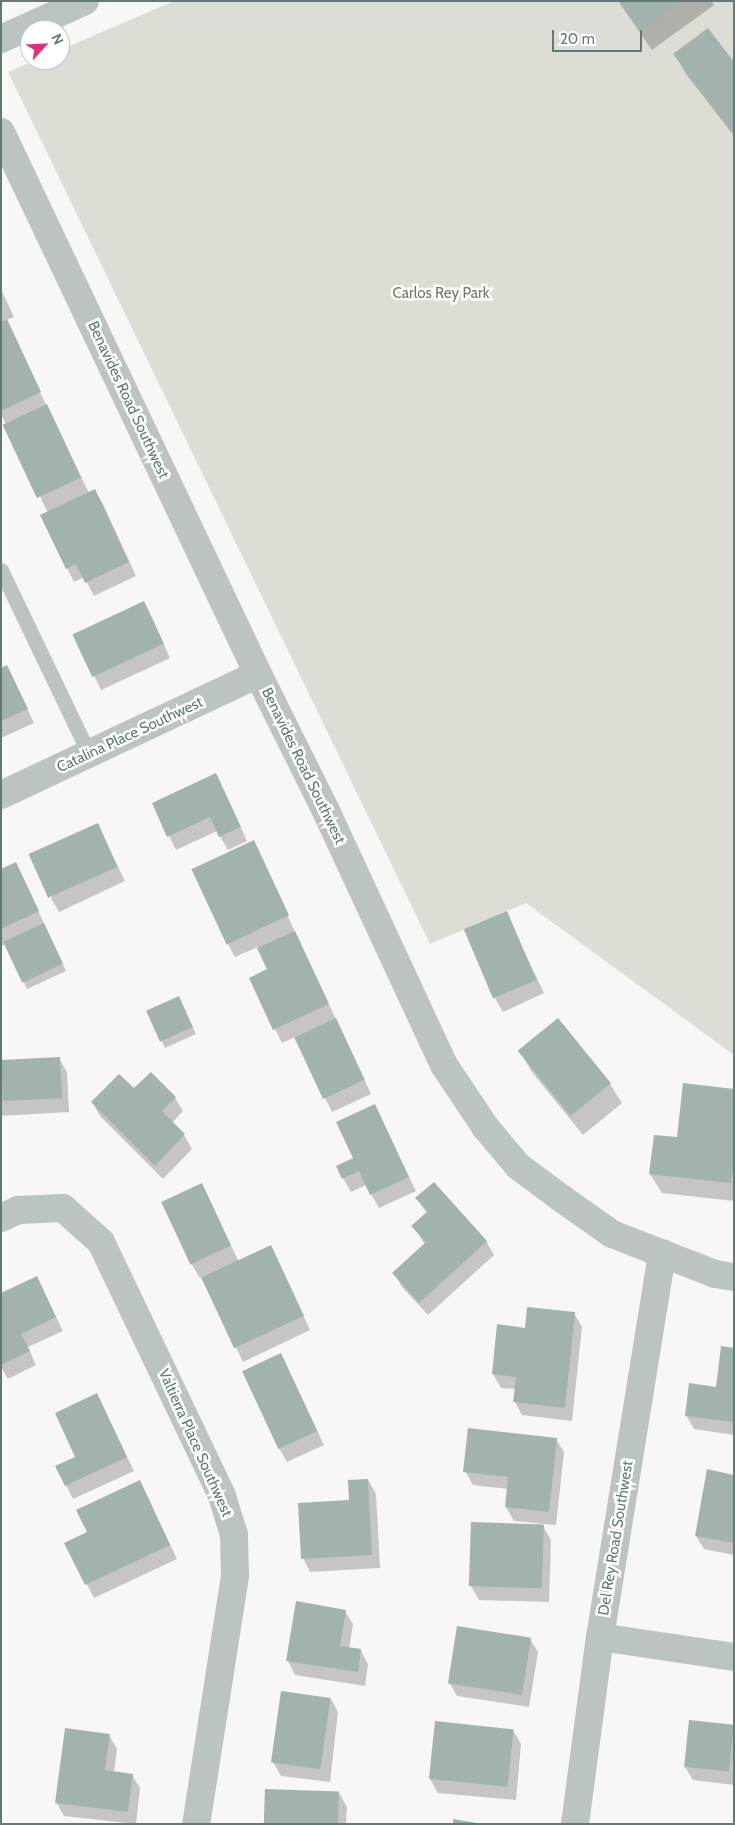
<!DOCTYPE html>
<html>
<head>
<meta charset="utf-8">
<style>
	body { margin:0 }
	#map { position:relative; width:735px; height:1825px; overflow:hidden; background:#f9f7f6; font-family:Cabin,sans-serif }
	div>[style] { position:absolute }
	.green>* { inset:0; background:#ddddd5 }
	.shadow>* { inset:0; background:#0003 }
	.building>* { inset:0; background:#a2b2ae; transform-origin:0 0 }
	.service>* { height:15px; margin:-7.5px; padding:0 7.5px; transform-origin:7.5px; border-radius:7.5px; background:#bbc4c2 }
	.minor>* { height:28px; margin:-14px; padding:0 14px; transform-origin:14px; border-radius:14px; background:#bbc4c2 }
	.tertiary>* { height:28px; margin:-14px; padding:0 14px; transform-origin:14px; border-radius:14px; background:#bbc4c2 }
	span { translate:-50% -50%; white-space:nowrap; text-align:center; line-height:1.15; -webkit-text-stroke:5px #fff; paint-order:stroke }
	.park-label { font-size:15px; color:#757863 }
	.street-label { font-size:15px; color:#607a75 }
	.frame { position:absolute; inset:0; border:2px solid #607a75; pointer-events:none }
	.north { position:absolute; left:20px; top:20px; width:50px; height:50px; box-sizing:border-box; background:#fff; border:1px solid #bfcac8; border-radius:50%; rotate:65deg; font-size:14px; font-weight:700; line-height:20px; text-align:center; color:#607a75 }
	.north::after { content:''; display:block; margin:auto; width:18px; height:22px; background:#dd3276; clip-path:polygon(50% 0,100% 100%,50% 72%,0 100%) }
	.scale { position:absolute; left:552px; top:30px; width:90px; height:22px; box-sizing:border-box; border:2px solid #607a75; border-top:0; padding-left:6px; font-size:15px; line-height:18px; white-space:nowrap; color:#607a75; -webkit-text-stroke:4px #fff; paint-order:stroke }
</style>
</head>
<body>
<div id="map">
	<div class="green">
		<i style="clip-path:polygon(174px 1px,734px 1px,734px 1055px,526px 903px,430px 944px,8px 72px,36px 60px,60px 60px,60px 50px)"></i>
	</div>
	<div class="shadow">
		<i style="clip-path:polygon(618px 1px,712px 1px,714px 5px,652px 50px)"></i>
		<i style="clip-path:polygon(675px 54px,734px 64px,734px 136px,686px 74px)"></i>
		<i style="clip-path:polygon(1px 289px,14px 317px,6px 320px,47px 407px,89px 493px,95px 491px,103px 504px,136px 576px,94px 596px,84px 577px,74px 582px,67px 568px,48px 513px,1px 414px)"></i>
		<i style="clip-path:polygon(151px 616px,170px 658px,101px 690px,74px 635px)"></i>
		<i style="clip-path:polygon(7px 667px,34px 723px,1px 738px,1px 670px)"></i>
		<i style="clip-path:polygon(223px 788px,247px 841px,228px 850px,217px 831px,176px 850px,169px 836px)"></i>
		<i style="clip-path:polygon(97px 824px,125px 881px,59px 912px,51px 898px)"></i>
		<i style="clip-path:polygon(253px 842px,371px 1094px,332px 1112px,295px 1037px,282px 1043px,275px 1029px,268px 970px,258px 947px,235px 957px,228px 944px)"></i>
		<i style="clip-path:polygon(1px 871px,23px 878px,66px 971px,27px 989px,6px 944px,1px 946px)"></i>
		<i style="clip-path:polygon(506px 913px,544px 993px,503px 1012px,495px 998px)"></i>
		<i style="clip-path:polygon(182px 1004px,196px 1034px,165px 1048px,148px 1012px)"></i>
		<i style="clip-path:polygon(558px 1020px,610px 1084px,622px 1103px,583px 1135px,531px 1071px,520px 1051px)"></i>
		<i style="clip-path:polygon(59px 1058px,67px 1072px,69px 1112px,1px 1116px,1px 1062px)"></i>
		<i style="clip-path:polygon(135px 1090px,175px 1098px,183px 1111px,172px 1123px,184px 1135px,192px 1149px,163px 1179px,100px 1116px,92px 1102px)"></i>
		<i style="clip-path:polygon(734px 1090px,734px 1201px,662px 1193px,650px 1174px,678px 1139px)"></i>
		<i style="clip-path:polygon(374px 1106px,416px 1191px,379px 1208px,366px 1185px,351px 1192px,343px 1178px,354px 1159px)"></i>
		<i style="clip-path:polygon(201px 1184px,239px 1262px,278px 1261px,310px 1330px,243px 1362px,202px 1277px,200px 1278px,192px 1265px,163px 1202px)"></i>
		<i style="clip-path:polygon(417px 1199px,486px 1241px,494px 1255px,428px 1315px,402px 1287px,394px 1273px,425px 1245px,413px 1226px,427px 1214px)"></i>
		<i style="clip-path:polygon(37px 1278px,63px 1331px,28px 1347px,36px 1365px,8px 1379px,1px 1367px,1px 1294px)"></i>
		<i style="clip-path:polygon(574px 1313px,582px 1327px,572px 1421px,522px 1415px,515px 1402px,516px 1389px,501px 1388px,493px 1374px,526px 1329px)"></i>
		<i style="clip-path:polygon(734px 1349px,734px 1435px,694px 1429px,686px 1415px,717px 1389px)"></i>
		<i style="clip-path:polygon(281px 1355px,324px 1445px,287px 1462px,279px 1448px)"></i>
		<i style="clip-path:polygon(97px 1395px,134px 1471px,73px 1499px,57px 1467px,77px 1458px)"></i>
		<i style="clip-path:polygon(556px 1439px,564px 1452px,556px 1525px,514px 1521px,506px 1507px,508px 1489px,473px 1485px,465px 1471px)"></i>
		<i style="clip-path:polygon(734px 1476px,734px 1555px,704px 1549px,696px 1536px)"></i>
		<i style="clip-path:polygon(368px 1480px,376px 1494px,380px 1568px,310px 1572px,303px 1558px)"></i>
		<i style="clip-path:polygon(147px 1496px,177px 1559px,94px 1598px,66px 1543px,89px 1533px)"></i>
		<i style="clip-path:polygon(543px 1526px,551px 1540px,549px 1602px,479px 1600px,471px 1586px)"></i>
		<i style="clip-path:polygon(345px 1611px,353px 1624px,349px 1649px,361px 1651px,368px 1664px,365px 1686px,295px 1675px,288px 1661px)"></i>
		<i style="clip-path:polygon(530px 1639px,538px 1652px,529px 1707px,457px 1696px,449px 1682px)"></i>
		<i style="clip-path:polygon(331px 1699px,338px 1712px,330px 1782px,281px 1776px,273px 1762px)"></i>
		<i style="clip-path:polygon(734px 1726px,734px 1785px,693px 1780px,685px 1767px)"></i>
		<i style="clip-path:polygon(513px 1730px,521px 1744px,516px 1800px,438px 1793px,430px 1779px)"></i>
		<i style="clip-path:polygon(109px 1735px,117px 1749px,114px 1772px,132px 1775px,140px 1788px,136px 1824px,64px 1816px,56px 1802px)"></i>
		<i style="clip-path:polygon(339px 1793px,347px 1807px,346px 1824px,265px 1824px)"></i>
	</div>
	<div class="building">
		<i style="clip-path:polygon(619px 1px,681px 1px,640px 31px)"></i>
		<i style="clip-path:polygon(708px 28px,734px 62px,734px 134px,673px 54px)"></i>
		<i style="clip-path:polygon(7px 319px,41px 392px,1px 411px,1px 322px)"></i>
		<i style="left:47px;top:404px;width:81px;height:49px;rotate:65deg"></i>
		<i style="clip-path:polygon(95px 489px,129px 562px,85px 583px,76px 564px,66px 569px,40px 515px)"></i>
		<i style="left:144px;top:601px;width:47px;height:79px;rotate:65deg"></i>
		<i style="clip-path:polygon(7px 665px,28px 709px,1px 721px,1px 668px)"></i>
		<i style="clip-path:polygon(216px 773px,241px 827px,219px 837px,210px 817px,167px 837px,152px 803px)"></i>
		<i style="left:98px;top:823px;width:48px;height:76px;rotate:66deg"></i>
		<i style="left:254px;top:840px;width:83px;height:69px;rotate:65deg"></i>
		<i style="clip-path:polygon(16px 862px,39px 911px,1px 929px,1px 869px)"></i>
		<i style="left:507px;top:911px;width:75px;height:47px;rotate:67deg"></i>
		<i style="left:44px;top:923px;width:45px;height:45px;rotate:65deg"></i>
		<i style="clip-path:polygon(295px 931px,329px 1004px,273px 1030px,249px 978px,267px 969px,257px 948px)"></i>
		<i style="left:179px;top:996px;width:34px;height:36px;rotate:66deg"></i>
		<i style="left:336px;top:1018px;width:68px;height:46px;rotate:65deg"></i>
		<i style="left:558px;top:1018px;width:84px;height:52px;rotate:51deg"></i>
		<i style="left:60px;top:1057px;width:41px;height:59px;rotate:87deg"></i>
		<i style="clip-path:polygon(151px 1072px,176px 1097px,162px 1111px,185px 1134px,155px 1166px,91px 1102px,119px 1074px,134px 1088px)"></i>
		<i style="clip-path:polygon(683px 1083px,734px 1089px,734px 1162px,731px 1183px,649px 1174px,654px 1135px,677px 1137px)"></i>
		<i style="clip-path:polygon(375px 1104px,409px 1177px,370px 1195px,359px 1171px,342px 1179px,336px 1166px,353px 1158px,336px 1122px)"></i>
		<i style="clip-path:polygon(434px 1182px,487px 1241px,419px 1303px,392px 1273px,426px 1242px,411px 1226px,428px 1211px,415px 1198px)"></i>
		<i style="left:202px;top:1183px;width:69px;height:45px;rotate:65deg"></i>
		<i style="left:271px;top:1245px;width:78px;height:77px;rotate:65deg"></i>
		<i style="clip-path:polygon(37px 1276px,56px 1317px,21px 1334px,30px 1351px,1px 1365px,1px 1293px)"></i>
		<i style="clip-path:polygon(527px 1307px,575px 1312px,565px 1408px,513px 1402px,516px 1377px,492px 1374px,497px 1324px,525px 1328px)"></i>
		<i style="clip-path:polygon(721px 1346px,734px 1348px,734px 1422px,685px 1416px,689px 1383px,716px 1387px)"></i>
		<i style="left:281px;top:1353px;width:86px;height:43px;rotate:65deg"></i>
		<i style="clip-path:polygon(97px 1393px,127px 1457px,65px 1486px,55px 1466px,75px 1457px,55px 1413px)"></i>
		<i style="clip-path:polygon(468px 1428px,557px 1438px,549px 1512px,505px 1507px,508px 1477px,463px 1472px)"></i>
		<i style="clip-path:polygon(707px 1469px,734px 1475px,734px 1543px,695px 1536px)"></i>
		<i style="clip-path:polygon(368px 1479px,372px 1555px,301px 1559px,298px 1503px,349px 1500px,348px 1480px)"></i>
		<i style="clip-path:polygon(140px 1480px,170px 1545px,85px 1585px,64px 1543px,87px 1532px,76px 1510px)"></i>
		<i style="left:471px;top:1522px;width:73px;height:64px;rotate:2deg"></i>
		<i style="clip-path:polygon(296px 1601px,346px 1610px,340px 1646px,361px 1649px,358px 1672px,286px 1661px)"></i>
		<i style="left:457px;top:1626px;width:75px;height:58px;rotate:9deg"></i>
		<i style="left:281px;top:1691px;width:50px;height:72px;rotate:8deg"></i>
		<i style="left:689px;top:1720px;width:45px;height:47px;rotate:6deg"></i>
		<i style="left:435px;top:1721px;width:79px;height:58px;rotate:6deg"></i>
		<i style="clip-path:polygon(65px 1728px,110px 1734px,105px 1770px,133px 1774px,128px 1812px,55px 1803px)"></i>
		<i style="left:265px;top:1789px;width:74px;height:35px;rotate:2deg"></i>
		<i style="clip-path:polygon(453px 1819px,477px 1823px,477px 1824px,453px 1824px)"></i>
	</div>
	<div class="service">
		<i style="left:1px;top:570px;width:204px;rotate:64.4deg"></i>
	</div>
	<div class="minor">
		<i style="left:1px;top:795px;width:284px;rotate:-25.2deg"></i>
		<i style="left:1px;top:1218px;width:19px;rotate:-25deg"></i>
		<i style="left:18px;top:1210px;width:45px;rotate:-2.5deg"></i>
		<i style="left:63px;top:1208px;width:51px;rotate:41.8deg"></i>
		<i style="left:101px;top:1242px;width:281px;rotate:64.5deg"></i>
		<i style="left:222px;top:1496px;width:41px;rotate:72.9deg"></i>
		<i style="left:234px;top:1535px;width:41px;rotate:88.6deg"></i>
		<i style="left:235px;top:1576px;width:251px;rotate:98.9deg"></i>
		<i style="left:600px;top:1637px;width:135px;rotate:8.5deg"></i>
	</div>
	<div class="tertiary">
		<i style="left:1px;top:39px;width:92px;rotate:-24.3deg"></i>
		<i style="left:1px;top:132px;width:600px;rotate:64.63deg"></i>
		<i style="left:258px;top:674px;width:153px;rotate:63.6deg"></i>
		<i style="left:326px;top:811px;width:280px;rotate:65.1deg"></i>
		<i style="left:444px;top:1065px;width:76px;rotate:56.3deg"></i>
		<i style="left:486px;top:1128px;width:50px;rotate:49.9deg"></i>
		<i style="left:518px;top:1166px;width:54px;rotate:36.7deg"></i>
		<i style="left:561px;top:1198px;width:62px;rotate:35.2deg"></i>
		<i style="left:612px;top:1234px;width:110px;rotate:21.2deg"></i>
		<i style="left:715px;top:1274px;width:19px;rotate:9deg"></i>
		<i style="left:575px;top:1824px;width:189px;rotate:-82.4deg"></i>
		<i style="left:600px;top:1637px;width:389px;rotate:-80.8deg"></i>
	</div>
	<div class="park-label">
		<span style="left:441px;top:294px">Carlos Rey Park</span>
	</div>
	<div class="street-label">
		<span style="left:128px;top:400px;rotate:65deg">Benavides Road Southwest</span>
		<span style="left:130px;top:735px;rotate:-25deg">Catalina Place Southwest</span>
		<span style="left:303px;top:766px;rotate:64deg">Benavides Road Southwest</span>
		<span style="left:195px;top:1443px;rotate:66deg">Valtierra Place Southwest</span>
		<span style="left:616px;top:1538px;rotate:-81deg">Del Rey Road Southwest</span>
	</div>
	<div class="frame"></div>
	<div class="north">N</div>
	<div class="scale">20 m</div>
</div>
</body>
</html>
